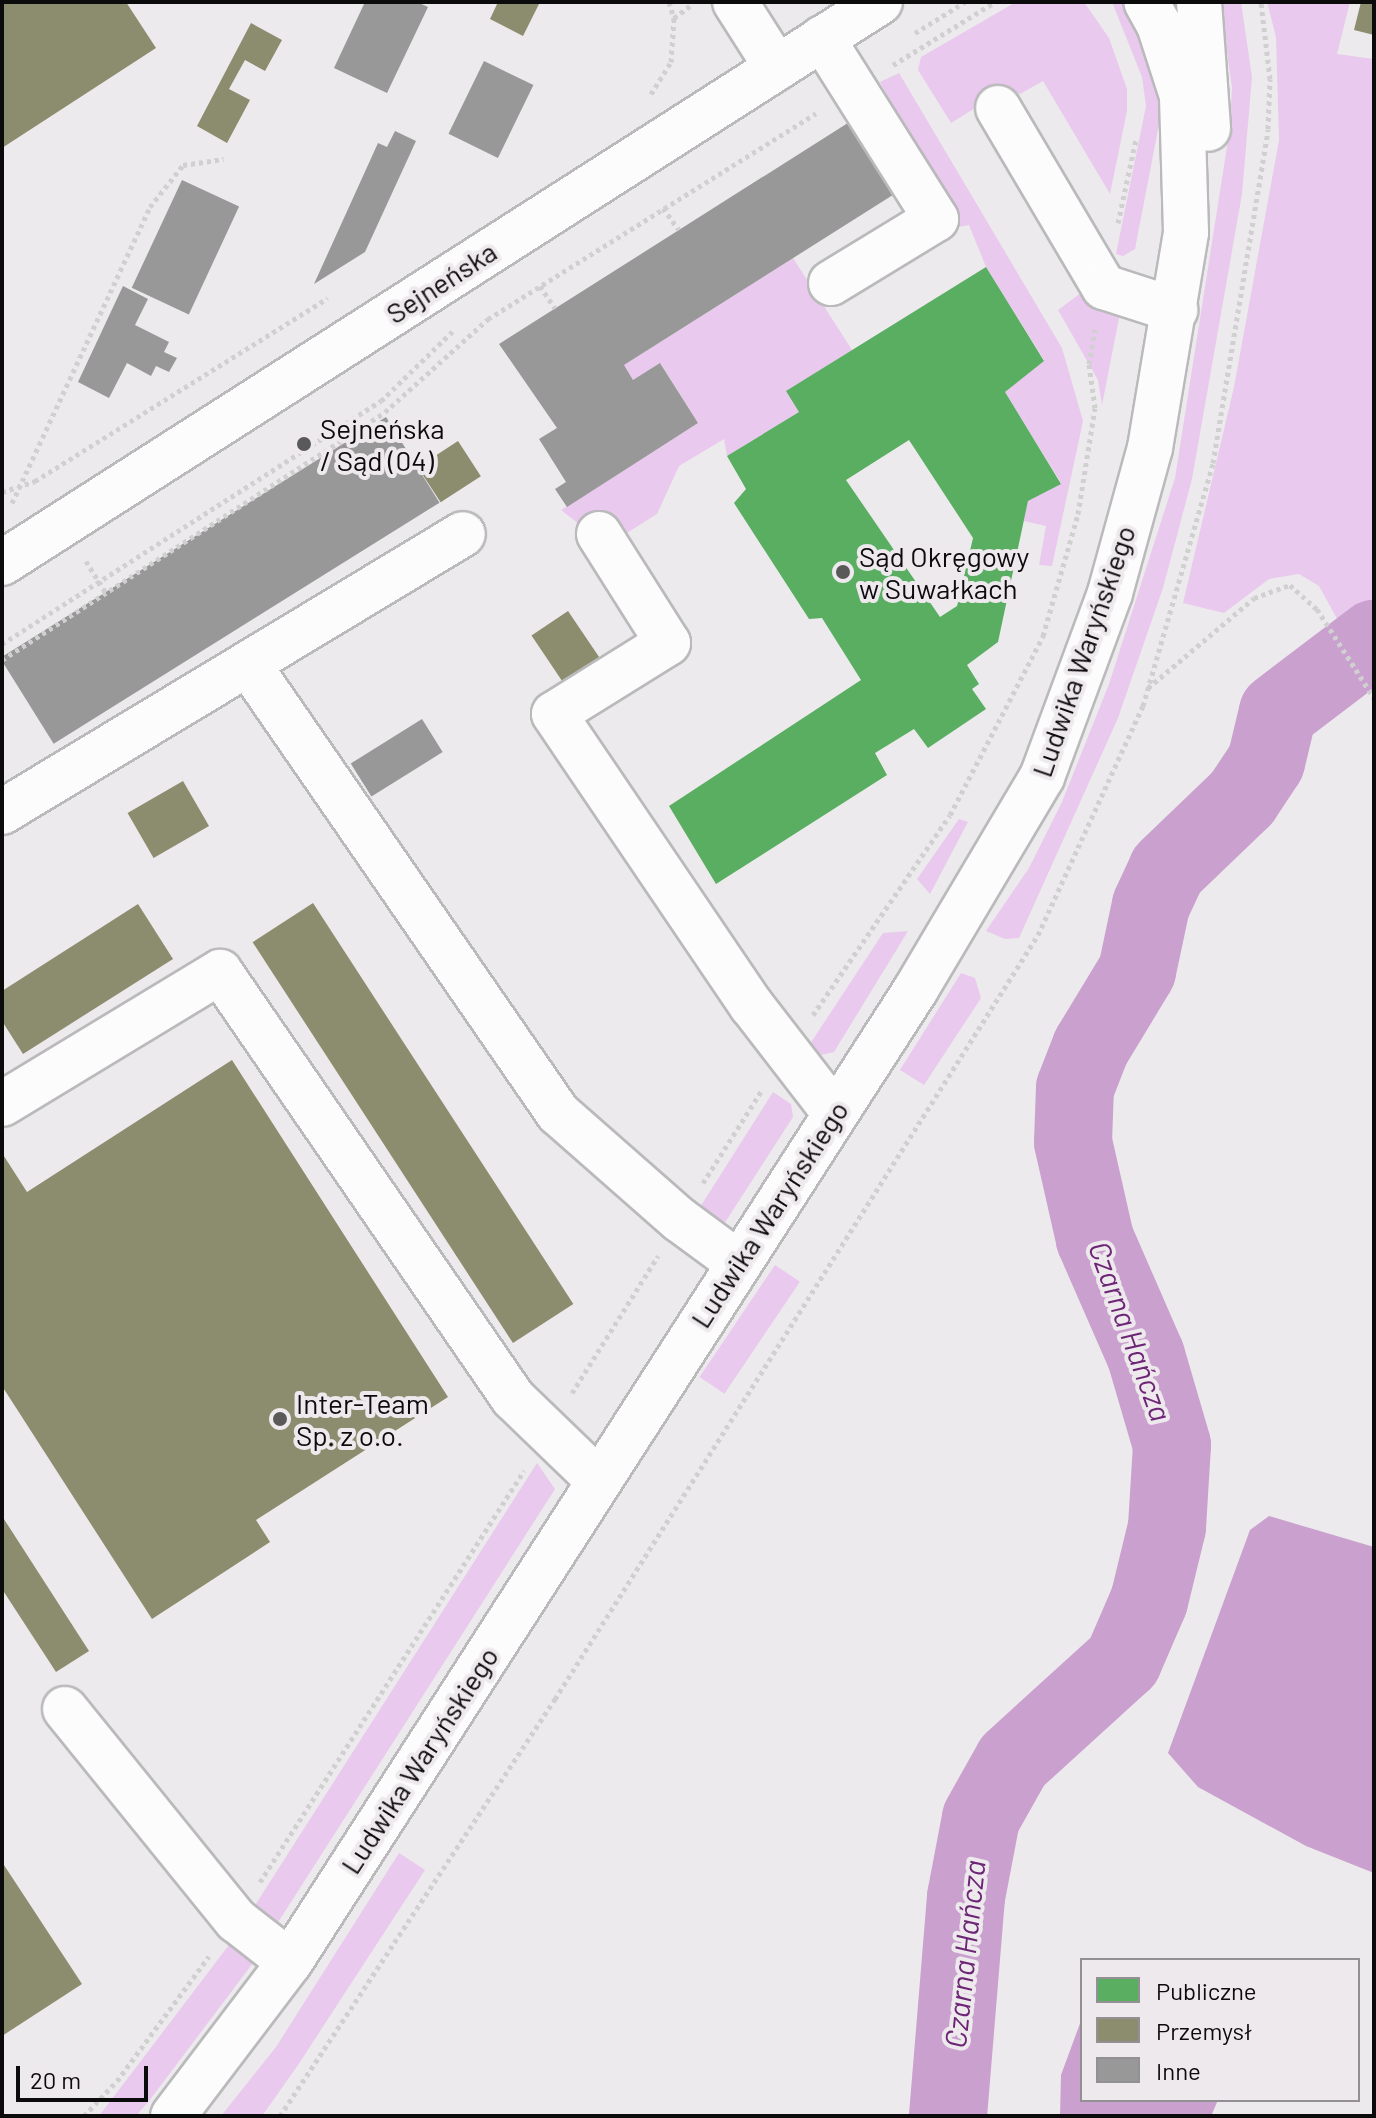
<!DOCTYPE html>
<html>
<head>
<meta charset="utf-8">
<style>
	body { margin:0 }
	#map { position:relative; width:1376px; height:2118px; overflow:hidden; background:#eceaec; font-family:Barlow,sans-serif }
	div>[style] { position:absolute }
	.green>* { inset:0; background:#e9c9ed; transform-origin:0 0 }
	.water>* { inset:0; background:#caa0ce }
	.public>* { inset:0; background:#5aae61 }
	.industry>* { inset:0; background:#8c8c6e; transform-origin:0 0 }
	.river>* { height:78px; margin:-39px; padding:0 39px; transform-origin:39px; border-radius:39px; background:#caa0ce }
	.building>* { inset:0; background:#989898; transform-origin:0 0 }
	.path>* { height:5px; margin-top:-2.5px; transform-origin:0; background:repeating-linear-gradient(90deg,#d1d0d1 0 4px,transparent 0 8px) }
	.roads { filter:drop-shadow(2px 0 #bab9bb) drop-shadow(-2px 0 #bab9bb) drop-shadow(0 2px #bab9bb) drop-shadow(0 -2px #bab9bb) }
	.minor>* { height:44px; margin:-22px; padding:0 22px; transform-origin:22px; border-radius:22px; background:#fcfcfc }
	.dots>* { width:22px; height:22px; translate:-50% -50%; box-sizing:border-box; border:4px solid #ede9ed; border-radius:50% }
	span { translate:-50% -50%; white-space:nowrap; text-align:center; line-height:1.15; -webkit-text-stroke:8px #ede9ed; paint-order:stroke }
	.street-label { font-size:28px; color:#0c0b0c }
	.poi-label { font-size:28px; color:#0c0b0c }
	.left { translate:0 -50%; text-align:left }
	.water-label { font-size:30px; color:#6d2675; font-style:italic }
	.frame { position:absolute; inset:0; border:4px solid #0c0b0c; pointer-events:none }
	.legend { position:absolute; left:1080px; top:1958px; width:280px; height:144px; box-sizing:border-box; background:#ede9ed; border:2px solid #939093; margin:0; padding:10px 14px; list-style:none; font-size:24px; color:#0c0b0c }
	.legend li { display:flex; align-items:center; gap:16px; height:40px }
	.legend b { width:40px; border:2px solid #939093 }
	.scale { position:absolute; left:16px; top:2066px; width:132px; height:36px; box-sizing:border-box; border:4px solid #0c0b0c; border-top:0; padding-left:10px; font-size:24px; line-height:28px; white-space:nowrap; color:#0c0b0c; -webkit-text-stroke:6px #ede9ed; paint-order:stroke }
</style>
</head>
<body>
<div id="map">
	<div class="green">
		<i style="clip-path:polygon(1016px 2px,1084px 2px,1109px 38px,1127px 89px,1127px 111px,1110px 194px,1043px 81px,1020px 94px,1007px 88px,951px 123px,918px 70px,921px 57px)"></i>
		<i style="clip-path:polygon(1112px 2px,1129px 2px,1150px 49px,1162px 109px,1135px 249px,1123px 256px,1116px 254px,1146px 106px,1142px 77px)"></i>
		<i style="clip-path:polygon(1220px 2px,1241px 2px,1252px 77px,1242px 194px,1192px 479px,1163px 588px,1118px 718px,1019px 938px,1005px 939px,986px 931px,1029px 868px,1062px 802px,1109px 684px,1175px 478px,1229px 134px,1232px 88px)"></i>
		<i style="clip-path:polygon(1267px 2px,1350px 2px,1337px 54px,1374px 59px,1374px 612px,1346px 635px,1319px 586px,1299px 574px,1269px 579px,1224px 613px,1183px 603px,1234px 387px,1279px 140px,1276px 37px)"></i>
		<i style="clip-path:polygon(899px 73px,1062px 348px,1083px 421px,1052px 566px,1039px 565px,1046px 526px,1024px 521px,1028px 501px,1061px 483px,1005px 392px,1044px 360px,986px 267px,969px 225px,958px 227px,880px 82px)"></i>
		<i style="clip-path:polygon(793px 258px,852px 350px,787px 391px,799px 412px,727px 456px,724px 439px,679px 466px,657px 514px,622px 536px,583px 527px,561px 510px,698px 423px,661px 364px,633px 380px,624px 365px)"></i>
		<i style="clip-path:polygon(1085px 290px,1121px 308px,1102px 405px,1098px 380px,1058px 310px)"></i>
		<i style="clip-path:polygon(959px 819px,968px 822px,930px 894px,917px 879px)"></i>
		<i style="clip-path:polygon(908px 931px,834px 1052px,821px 1055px,808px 1047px,883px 933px)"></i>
		<i style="clip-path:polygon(961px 973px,975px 978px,981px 998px,924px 1085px,900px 1070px)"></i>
		<i style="clip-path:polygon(773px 1092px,791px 1104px,793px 1117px,724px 1224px,715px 1225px,697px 1212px)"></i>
		<i style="left:775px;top:1265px;width:30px;height:135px;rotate:34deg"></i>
		<i style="clip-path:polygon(537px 1463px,555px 1489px,277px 1924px,270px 1924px,254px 1907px)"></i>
		<i style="clip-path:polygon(399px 1853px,425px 1870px,298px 2065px,262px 2116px,221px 2116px,276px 2047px)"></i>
		<i style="clip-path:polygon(232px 1941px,256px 1959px,149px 2101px,136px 2116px,99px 2116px)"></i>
	</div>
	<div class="water">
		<i style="clip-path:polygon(1269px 1516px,1374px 1547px,1374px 1873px,1306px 1846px,1198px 1787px,1168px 1753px,1250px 1530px)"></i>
		<i style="clip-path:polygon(1082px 2018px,1082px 2100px,1218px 2100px,1211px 2116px,1060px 2116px,1061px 2075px)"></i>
	</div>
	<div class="public">
		<i style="clip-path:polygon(evenodd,986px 267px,1044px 361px,1005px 392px,1061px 484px,1028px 501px,998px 642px,967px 665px,979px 684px,972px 689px,986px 709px,928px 748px,914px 729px,875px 753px,887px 775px,716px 884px,669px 806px,861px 680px,822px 618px,809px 619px,734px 503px,746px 489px,727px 456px,799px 412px,786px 391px,986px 267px,909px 440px,973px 538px,957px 606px,940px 617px,846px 480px,909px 440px)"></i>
	</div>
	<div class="industry">
		<i style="clip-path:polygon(2px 2px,126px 2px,156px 48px,2px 148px)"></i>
		<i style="clip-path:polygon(498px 2px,540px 2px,523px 36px,490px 19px)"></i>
		<i style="clip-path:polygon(1361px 2px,1374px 2px,1374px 35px,1354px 30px)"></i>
		<i style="clip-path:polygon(251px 23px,282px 40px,265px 71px,245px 60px,229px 89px,250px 100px,227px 143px,197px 126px)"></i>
		<i style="left:458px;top:441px;width:42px;height:48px;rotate:57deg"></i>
		<i style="left:568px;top:611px;width:61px;height:44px;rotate:56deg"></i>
		<i style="left:183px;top:781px;width:52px;height:64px;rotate:60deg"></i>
		<i style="left:313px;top:903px;width:478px;height:72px;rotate:57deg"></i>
		<i style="clip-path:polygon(138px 904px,173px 959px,23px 1054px,2px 1021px,2px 991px)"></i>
		<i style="clip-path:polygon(232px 1060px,448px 1397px,256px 1520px,270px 1542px,152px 1619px,2px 1386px,2px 1153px,27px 1192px)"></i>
		<i style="clip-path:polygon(2px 1516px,89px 1651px,56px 1672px,2px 1589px)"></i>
		<i style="clip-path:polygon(2px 1862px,82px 1984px,2px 2036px)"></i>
	</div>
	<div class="river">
		<i style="left:948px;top:2116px;width:220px;rotate:-85.3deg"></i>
		<i style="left:966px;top:1897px;width:80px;rotate:-79.2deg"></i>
		<i style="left:981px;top:1818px;width:65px;rotate:-60.7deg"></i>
		<i style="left:1013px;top:1761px;width:149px;rotate:-42.3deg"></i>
		<i style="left:1123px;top:1661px;width:65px;rotate:-66.6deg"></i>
		<i style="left:1149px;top:1601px;width:76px;rotate:-76.3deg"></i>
		<i style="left:1167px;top:1527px;width:82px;rotate:-86.5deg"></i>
		<i style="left:1172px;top:1445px;width:93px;rotate:-106.3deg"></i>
		<i style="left:1146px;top:1356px;width:128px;rotate:-113.6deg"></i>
		<i style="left:1095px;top:1239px;width:99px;rotate:-102.8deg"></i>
		<i style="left:1073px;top:1142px;width:54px;rotate:-87.9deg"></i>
		<i style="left:1075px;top:1088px;width:44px;rotate:-68.7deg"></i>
		<i style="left:1091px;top:1047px;width:89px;rotate:-58.8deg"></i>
		<i style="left:1137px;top:971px;width:67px;rotate:-78deg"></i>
		<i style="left:1151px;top:905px;width:38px;rotate:-65deg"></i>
		<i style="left:1167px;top:870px;width:104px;rotate:-43.8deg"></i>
		<i style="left:1242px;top:798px;width:43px;rotate:-56.3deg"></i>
		<i style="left:1266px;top:762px;width:51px;rotate:-76.5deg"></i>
		<i style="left:1278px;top:712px;width:121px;rotate:-37.2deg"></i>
	</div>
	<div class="building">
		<i style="clip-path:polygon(365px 2px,417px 2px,428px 7px,387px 93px,334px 68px)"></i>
		<i style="left:484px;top:61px;width:55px;height:81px;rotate:26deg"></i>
		<i style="clip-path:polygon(851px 121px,896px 193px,624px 365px,633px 380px,660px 363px,698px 423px,567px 507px,555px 489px,566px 482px,539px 439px,557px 428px,499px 344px)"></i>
		<i style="clip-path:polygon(395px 131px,416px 141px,365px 252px,314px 284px,378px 143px,387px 147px)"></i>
		<i style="left:182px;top:180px;width:63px;height:119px;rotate:25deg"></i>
		<i style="clip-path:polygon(123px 286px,148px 299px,135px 325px,169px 342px,164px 352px,177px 358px,169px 372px,156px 366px,151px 376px,127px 363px,109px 398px,78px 382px)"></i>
		<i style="left:386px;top:417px;width:101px;height:455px;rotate:58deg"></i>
		<i style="left:422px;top:719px;width:39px;height:84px;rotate:58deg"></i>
	</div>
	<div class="path">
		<i style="left:669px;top:2px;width:17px;rotate:73deg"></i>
		<i style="left:674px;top:18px;width:21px;rotate:-37deg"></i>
		<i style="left:915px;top:33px;width:59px;rotate:-31.8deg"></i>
		<i style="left:893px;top:65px;width:120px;rotate:-31.7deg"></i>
		<i style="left:651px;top:94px;width:38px;rotate:-58deg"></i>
		<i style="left:671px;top:62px;width:44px;rotate:-86.1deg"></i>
		<i style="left:663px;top:208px;width:27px;rotate:54deg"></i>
		<i style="left:1118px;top:223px;width:86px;rotate:-77.9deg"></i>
		<i style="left:540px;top:286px;width:27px;rotate:56deg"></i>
		<i style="left:2px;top:492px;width:35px;rotate:-18deg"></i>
		<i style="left:35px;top:481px;width:345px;rotate:-32deg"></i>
		<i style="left:12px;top:503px;width:327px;rotate:-65deg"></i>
		<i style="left:150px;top:207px;width:53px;rotate:-51.8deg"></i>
		<i style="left:183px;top:165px;width:41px;rotate:-8.3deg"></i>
		<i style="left:86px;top:561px;width:39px;rotate:58deg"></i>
		<i style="left:2px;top:644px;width:450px;rotate:-32.7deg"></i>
		<i style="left:381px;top:401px;width:100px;rotate:-44.2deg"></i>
		<i style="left:2px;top:660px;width:456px;rotate:-32.9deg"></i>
		<i style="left:385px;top:412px;width:139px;rotate:-42.1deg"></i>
		<i style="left:488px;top:319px;width:387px;rotate:-32.1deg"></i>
		<i style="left:1148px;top:688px;width:139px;rotate:-40.3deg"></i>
		<i style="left:1254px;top:598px;width:38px;rotate:-20deg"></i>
		<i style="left:1290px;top:585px;width:36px;rotate:42deg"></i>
		<i style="left:1317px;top:609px;width:106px;rotate:57.4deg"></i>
		<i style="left:813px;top:1015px;width:242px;rotate:-55.6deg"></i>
		<i style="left:950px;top:815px;width:202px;rotate:-62.5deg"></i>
		<i style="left:1043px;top:636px;width:127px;rotate:-74deg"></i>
		<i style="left:1078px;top:514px;width:107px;rotate:-80.9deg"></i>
		<i style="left:1095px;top:408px;width:44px;rotate:-97.8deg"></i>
		<i style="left:1089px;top:364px;width:35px;rotate:-80deg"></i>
		<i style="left:703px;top:1183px;width:110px;rotate:-57.6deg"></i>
		<i style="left:572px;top:1393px;width:162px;rotate:-57.9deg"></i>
		<i style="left:260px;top:1882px;width:489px;rotate:-57.3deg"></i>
		<i style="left:84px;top:2116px;width:48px;rotate:-46.7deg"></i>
		<i style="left:117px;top:2081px;width:155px;rotate:-53.6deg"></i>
		<i style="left:280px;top:2116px;width:500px;rotate:-56.6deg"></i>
		<i style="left:555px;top:1699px;width:904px;rotate:-57.7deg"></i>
		<i style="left:1038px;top:935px;width:252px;rotate:-65.4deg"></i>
		<i style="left:1143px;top:706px;width:253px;rotate:-73.9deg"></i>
		<i style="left:1213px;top:463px;width:338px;rotate:-80.6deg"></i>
		<i style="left:1268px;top:129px;width:50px;rotate:-87.7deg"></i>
		<i style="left:1270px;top:79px;width:78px;rotate:-96.7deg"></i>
	</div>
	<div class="roads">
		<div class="minor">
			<i style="left:735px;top:2px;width:78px;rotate:57.5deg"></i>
			<i style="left:1199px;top:2px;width:127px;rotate:85.9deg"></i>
			<i style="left:822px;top:38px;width:214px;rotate:57.8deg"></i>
			<i style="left:936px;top:219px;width:123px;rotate:148.6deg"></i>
			<i style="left:998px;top:108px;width:208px;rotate:59.4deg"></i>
			<i style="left:1104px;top:287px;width:75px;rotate:17.9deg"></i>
			<i style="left:599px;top:534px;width:129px;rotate:57.7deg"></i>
			<i style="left:668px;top:643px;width:134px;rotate:148.1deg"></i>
			<i style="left:554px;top:714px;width:353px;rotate:55.9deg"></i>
			<i style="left:752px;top:1006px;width:134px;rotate:52.3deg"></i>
			<i style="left:2px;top:563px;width:1042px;rotate:-32.58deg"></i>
			<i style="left:248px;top:664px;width:546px;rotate:55.38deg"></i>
			<i style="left:558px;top:1113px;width:162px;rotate:41.3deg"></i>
			<i style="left:680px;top:1220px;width:71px;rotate:36.4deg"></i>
			<i style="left:2px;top:812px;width:538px;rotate:-31.09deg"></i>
			<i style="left:2px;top:1104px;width:255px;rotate:-31.2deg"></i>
			<i style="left:220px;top:972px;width:517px;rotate:55.48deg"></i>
			<i style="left:513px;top:1398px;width:118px;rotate:44deg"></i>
			<i style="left:65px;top:1709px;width:272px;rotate:51deg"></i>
			<i style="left:236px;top:1920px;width:68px;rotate:37.9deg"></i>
			<i style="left:173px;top:2116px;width:193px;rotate:-52.8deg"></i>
			<i style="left:290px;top:1962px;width:1157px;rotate:-57.24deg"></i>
			<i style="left:916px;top:989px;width:247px;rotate:-59.3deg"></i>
			<i style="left:1042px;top:777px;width:196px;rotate:-69.7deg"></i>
			<i style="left:1110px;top:593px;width:150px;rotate:-74.6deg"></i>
			<i style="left:1150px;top:448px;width:219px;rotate:-80.5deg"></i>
			<i style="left:1186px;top:232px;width:136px;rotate:-91.7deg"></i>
			<i style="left:1182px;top:96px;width:75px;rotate:-107.9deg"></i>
			<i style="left:1159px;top:25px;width:26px;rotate:-119deg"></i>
		</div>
	</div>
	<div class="dots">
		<i style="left:304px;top:444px;background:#5a595a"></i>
		<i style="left:843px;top:572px;background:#5a595a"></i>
		<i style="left:280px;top:1419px;background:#5a595a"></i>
	</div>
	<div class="street-label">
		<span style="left:441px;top:282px;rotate:-33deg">Sejneńska</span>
		<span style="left:1083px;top:651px;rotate:-71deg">Ludwika Waryńskiego</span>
		<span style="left:769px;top:1214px;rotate:-57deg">Ludwika Waryńskiego</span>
		<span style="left:419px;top:1760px;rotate:-57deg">Ludwika Waryńskiego</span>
	</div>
	<div class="poi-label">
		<span class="left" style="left:320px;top:444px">Sejneńska<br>/ Sąd (04)</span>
		<span class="left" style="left:859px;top:572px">Sąd Okręgowy<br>w Suwałkach</span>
		<span class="left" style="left:296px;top:1419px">Inter-Team<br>Sp. z o.o.</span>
	</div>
	<div class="water-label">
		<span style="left:1131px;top:1331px;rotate:70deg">Czarna Hańcza</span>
		<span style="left:964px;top:1954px;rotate:-84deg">Czarna Hańcza</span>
	</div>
	<div class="frame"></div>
	<ul class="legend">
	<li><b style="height:22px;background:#5aae61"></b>Publiczne</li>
	<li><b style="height:22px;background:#8c8c6e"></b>Przemysł</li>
	<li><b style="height:22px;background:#989898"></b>Inne</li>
	</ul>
	<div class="scale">20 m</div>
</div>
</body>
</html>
